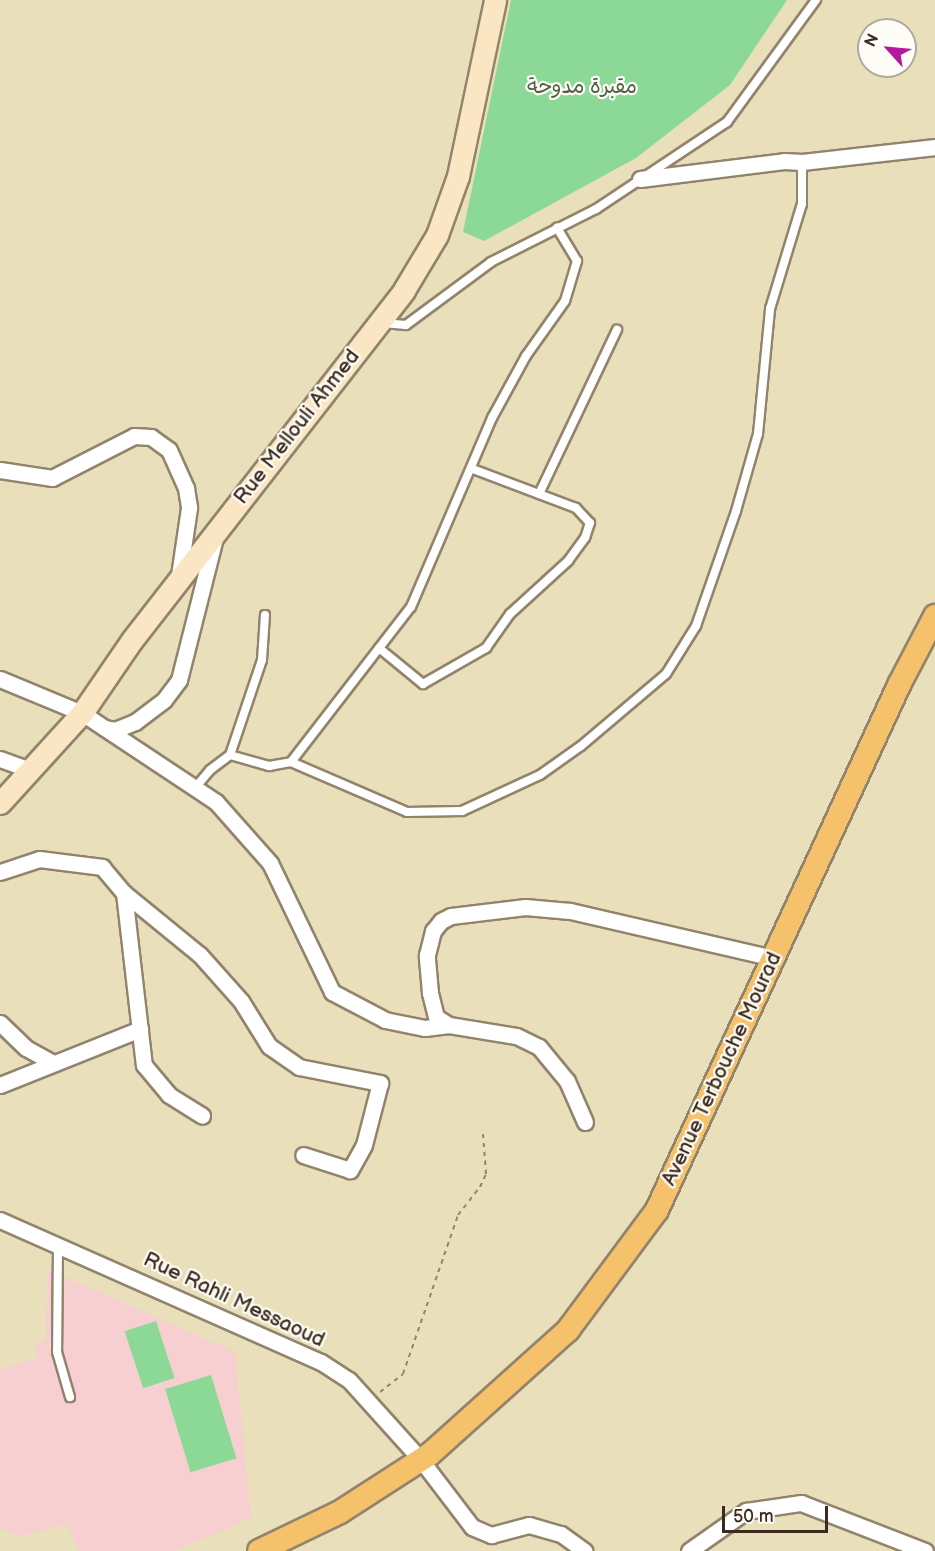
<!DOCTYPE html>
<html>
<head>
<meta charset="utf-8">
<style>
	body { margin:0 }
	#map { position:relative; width:935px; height:1551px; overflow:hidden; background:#eadfbb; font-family:"Balsamiq Sans","Playpen Sans Arabic",sans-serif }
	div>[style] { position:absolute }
	.built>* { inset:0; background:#f7cfd1 }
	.green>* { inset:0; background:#8cd997; transform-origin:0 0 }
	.path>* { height:2px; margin-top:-1px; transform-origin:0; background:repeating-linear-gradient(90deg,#92846c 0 4.5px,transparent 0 9px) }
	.roads { filter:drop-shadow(2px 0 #92846c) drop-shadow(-2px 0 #92846c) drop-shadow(0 2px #92846c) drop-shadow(0 -2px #92846c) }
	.lane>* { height:8px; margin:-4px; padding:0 4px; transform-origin:4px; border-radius:4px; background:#fff }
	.street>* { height:15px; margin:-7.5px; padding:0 7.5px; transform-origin:7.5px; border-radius:7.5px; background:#fff }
	.secondary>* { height:21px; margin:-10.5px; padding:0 10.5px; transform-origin:10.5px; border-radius:10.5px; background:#fbe6c4 }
	.primary>* { height:22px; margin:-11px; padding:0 11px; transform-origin:11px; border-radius:11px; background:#f6c16b }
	span { translate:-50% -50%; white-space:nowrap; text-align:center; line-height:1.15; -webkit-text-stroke:4.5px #fdfcf7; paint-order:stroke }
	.park-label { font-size:21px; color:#535f42 }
	.street-label { font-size:21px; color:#3b2a1e }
	.north { position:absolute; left:857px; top:18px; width:60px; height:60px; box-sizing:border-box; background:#fdfcf7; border:2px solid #afa8a0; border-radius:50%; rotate:297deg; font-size:16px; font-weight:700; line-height:24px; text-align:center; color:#3b2a1e }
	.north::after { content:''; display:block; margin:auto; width:21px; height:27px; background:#b5179e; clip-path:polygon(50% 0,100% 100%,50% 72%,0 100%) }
	.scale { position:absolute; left:722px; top:1506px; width:106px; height:27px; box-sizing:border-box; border:3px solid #3b2a1e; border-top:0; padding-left:8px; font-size:18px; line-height:21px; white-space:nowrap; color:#3b2a1e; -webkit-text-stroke:4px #fdfcf7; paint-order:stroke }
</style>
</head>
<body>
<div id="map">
	<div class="built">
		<i style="clip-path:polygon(47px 1269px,235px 1352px,251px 1518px,175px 1551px,79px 1551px,67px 1524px,19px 1536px,0 1528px,0 1369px,38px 1358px,35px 1343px,46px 1340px)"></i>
	</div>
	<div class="green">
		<i style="clip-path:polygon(511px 0,787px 0,730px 85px,636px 158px,484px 241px,463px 232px)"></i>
		<i style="left:156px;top:1321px;width:60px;height:33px;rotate:72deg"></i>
		<i style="left:211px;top:1375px;width:87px;height:48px;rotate:73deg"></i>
	</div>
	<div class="path">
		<i style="left:380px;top:1392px;width:29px;rotate:-38deg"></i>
		<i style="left:403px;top:1374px;width:168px;rotate:-70.9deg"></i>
		<i style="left:458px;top:1215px;width:36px;rotate:-52deg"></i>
		<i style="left:480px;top:1187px;width:14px;rotate:-65deg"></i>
		<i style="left:486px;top:1174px;width:40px;rotate:-94.3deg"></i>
	</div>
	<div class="roads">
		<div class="lane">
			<i style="left:383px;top:323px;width:23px;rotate:5deg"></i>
			<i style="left:406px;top:325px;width:106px;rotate:-36.5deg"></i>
			<i style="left:491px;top:262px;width:118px;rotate:-26.8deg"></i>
			<i style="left:596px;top:209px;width:157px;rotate:-33.6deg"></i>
			<i style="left:727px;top:122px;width:151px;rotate:-53.9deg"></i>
			<i style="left:539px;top:494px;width:182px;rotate:-64.6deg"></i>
			<i style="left:379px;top:648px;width:57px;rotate:39.3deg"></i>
			<i style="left:423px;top:684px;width:73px;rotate:-29.7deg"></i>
			<i style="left:486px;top:648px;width:42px;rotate:-54.8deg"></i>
			<i style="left:510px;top:614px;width:79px;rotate:-42.4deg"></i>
			<i style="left:568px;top:561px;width:29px;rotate:-54deg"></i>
			<i style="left:585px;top:538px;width:16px;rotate:-72deg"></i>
			<i style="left:590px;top:523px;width:21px;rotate:-133deg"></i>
			<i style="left:576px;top:508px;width:110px;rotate:-159.3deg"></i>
			<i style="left:230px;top:755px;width:100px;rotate:-71.4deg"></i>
			<i style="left:262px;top:660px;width:45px;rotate:-86.2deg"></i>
			<i style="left:291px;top:762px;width:196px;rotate:-52.3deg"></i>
			<i style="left:411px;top:607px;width:206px;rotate:-66.8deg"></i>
			<i style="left:492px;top:418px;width:71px;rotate:-61.3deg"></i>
			<i style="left:526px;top:356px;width:67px;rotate:-54.7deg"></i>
			<i style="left:565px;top:301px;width:42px;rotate:-73.3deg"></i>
			<i style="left:577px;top:261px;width:39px;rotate:-121deg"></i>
			<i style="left:195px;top:788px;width:23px;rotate:-50deg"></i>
			<i style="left:210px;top:770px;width:25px;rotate:-37deg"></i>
			<i style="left:230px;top:755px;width:41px;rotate:15.8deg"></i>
			<i style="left:269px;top:766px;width:22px;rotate:-10deg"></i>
			<i style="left:291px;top:762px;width:126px;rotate:23.3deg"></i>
			<i style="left:407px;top:812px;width:55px;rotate:-1deg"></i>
			<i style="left:462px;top:811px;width:86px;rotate:-24.8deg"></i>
			<i style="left:540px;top:775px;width:50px;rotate:-35.3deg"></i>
			<i style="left:581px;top:746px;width:111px;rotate:-40.3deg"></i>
			<i style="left:666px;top:674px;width:57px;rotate:-58deg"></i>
			<i style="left:696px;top:626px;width:122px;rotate:-70.8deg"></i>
			<i style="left:736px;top:511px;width:80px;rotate:-74.1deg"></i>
			<i style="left:758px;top:434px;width:126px;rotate:-84.5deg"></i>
			<i style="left:770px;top:309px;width:110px;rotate:-73.1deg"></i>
			<i style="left:802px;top:204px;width:42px;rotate:-90deg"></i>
			<i style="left:58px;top:1246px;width:106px;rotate:90.5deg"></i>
			<i style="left:57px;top:1352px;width:47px;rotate:73.9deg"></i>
		</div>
		<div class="street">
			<i style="left:640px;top:179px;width:145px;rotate:-7.1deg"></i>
			<i style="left:784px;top:161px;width:18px;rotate:3deg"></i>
			<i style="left:802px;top:162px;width:134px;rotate:-6.4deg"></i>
			<i style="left:0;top:470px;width:53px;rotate:8.7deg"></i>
			<i style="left:52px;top:478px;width:92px;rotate:-27.1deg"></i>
			<i style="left:134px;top:436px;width:17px;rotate:3deg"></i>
			<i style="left:151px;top:437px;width:22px;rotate:36deg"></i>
			<i style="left:169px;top:450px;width:42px;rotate:65.9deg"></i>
			<i style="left:186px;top:488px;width:20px;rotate:81deg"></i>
			<i style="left:189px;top:508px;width:69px;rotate:98.4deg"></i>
			<i style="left:0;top:679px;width:89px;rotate:22.5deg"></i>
			<i style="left:82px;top:713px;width:161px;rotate:33.6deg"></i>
			<i style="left:216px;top:802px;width:81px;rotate:48.5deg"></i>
			<i style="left:270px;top:863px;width:143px;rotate:64.3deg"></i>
			<i style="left:332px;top:992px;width:60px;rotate:27.8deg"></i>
			<i style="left:385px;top:1020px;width:41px;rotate:11.3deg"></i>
			<i style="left:425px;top:1028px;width:24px;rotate:-7deg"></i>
			<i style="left:105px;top:728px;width:10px;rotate:11deg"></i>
			<i style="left:115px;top:730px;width:22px;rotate:-22deg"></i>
			<i style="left:135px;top:722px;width:36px;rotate:-37deg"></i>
			<i style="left:164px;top:700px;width:25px;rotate:-53deg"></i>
			<i style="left:179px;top:680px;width:146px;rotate:-75.8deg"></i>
			<i style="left:0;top:759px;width:30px;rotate:20deg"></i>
			<i style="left:0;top:872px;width:41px;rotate:-18.4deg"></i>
			<i style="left:39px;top:859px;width:64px;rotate:7.2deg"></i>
			<i style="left:102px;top:867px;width:34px;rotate:50deg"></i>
			<i style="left:124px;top:893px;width:173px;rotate:83.4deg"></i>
			<i style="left:144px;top:1065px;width:39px;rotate:50deg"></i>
			<i style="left:169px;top:1095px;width:39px;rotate:32deg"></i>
			<i style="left:124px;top:893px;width:98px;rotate:39.2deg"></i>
			<i style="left:200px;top:955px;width:62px;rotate:48.3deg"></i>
			<i style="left:241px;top:1001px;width:53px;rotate:58.1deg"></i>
			<i style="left:269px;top:1046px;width:37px;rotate:35deg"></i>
			<i style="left:299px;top:1067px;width:83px;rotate:11.2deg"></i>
			<i style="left:380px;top:1083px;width:64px;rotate:104.5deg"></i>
			<i style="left:364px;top:1145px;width:29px;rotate:119deg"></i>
			<i style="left:350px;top:1170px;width:49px;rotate:-162.3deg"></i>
			<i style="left:0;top:1023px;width:36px;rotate:44deg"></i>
			<i style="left:26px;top:1048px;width:29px;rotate:29deg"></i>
			<i style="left:0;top:1085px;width:151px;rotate:-21.8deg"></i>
			<i style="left:585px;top:1122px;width:45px;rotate:-113.7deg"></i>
			<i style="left:567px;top:1081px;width:44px;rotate:-129.5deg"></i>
			<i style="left:539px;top:1047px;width:25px;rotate:-154deg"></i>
			<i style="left:516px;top:1036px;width:68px;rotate:-170.7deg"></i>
			<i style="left:449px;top:1025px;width:15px;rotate:-148deg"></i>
			<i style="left:436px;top:1017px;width:25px;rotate:-104deg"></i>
			<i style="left:430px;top:993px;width:38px;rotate:-95deg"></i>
			<i style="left:427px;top:955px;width:25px;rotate:-76deg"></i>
			<i style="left:433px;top:931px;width:13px;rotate:-51deg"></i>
			<i style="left:441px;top:921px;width:11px;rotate:-27deg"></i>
			<i style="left:451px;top:916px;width:75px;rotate:-6.9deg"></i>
			<i style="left:525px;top:907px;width:45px;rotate:5.1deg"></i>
			<i style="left:570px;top:911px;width:208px;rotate:13deg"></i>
			<i style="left:0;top:1220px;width:351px;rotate:23.9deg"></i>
			<i style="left:321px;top:1362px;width:33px;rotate:33deg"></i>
			<i style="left:349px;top:1380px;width:108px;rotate:48deg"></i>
			<i style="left:421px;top:1460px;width:84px;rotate:52.7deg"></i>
			<i style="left:472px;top:1527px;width:21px;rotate:23deg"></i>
			<i style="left:491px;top:1535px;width:39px;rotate:-15deg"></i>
			<i style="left:529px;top:1525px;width:33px;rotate:16deg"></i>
			<i style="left:561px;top:1534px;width:29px;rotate:36deg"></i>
			<i style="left:689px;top:1551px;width:70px;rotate:-35.1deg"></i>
			<i style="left:746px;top:1511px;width:56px;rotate:-8.3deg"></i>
			<i style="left:801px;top:1503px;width:133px;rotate:21.2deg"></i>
		</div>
		<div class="secondary">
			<i style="left:0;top:803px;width:122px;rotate:-47.7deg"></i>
			<i style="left:82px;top:713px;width:88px;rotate:-55.6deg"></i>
			<i style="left:132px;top:640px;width:443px;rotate:-52.1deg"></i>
			<i style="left:404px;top:290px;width:64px;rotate:-59deg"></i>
			<i style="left:437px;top:235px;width:63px;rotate:-70.4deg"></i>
			<i style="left:458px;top:176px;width:180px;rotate:-78.1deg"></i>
		</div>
		<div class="primary">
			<i style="left:259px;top:1551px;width:90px;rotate:-25.7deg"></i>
			<i style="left:340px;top:1512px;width:107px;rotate:-32.8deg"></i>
			<i style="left:430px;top:1454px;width:186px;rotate:-41.9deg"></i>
			<i style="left:568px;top:1330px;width:149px;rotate:-53.4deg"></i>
			<i style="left:657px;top:1210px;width:578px;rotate:-65.25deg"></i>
			<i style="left:899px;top:685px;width:78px;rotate:-62.4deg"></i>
		</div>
	</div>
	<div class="park-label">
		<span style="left:582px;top:87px">مقبرة مدوحة</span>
	</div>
	<div class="street-label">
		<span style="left:297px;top:427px;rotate:-52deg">Rue Mellouli Ahmed</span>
		<span style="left:722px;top:1069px;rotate:-65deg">Avenue Terbouche Mourad</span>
		<span style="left:234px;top:1300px;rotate:25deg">Rue Rahli Messaoud</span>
	</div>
	<div class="north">N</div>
	<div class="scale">50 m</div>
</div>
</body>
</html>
